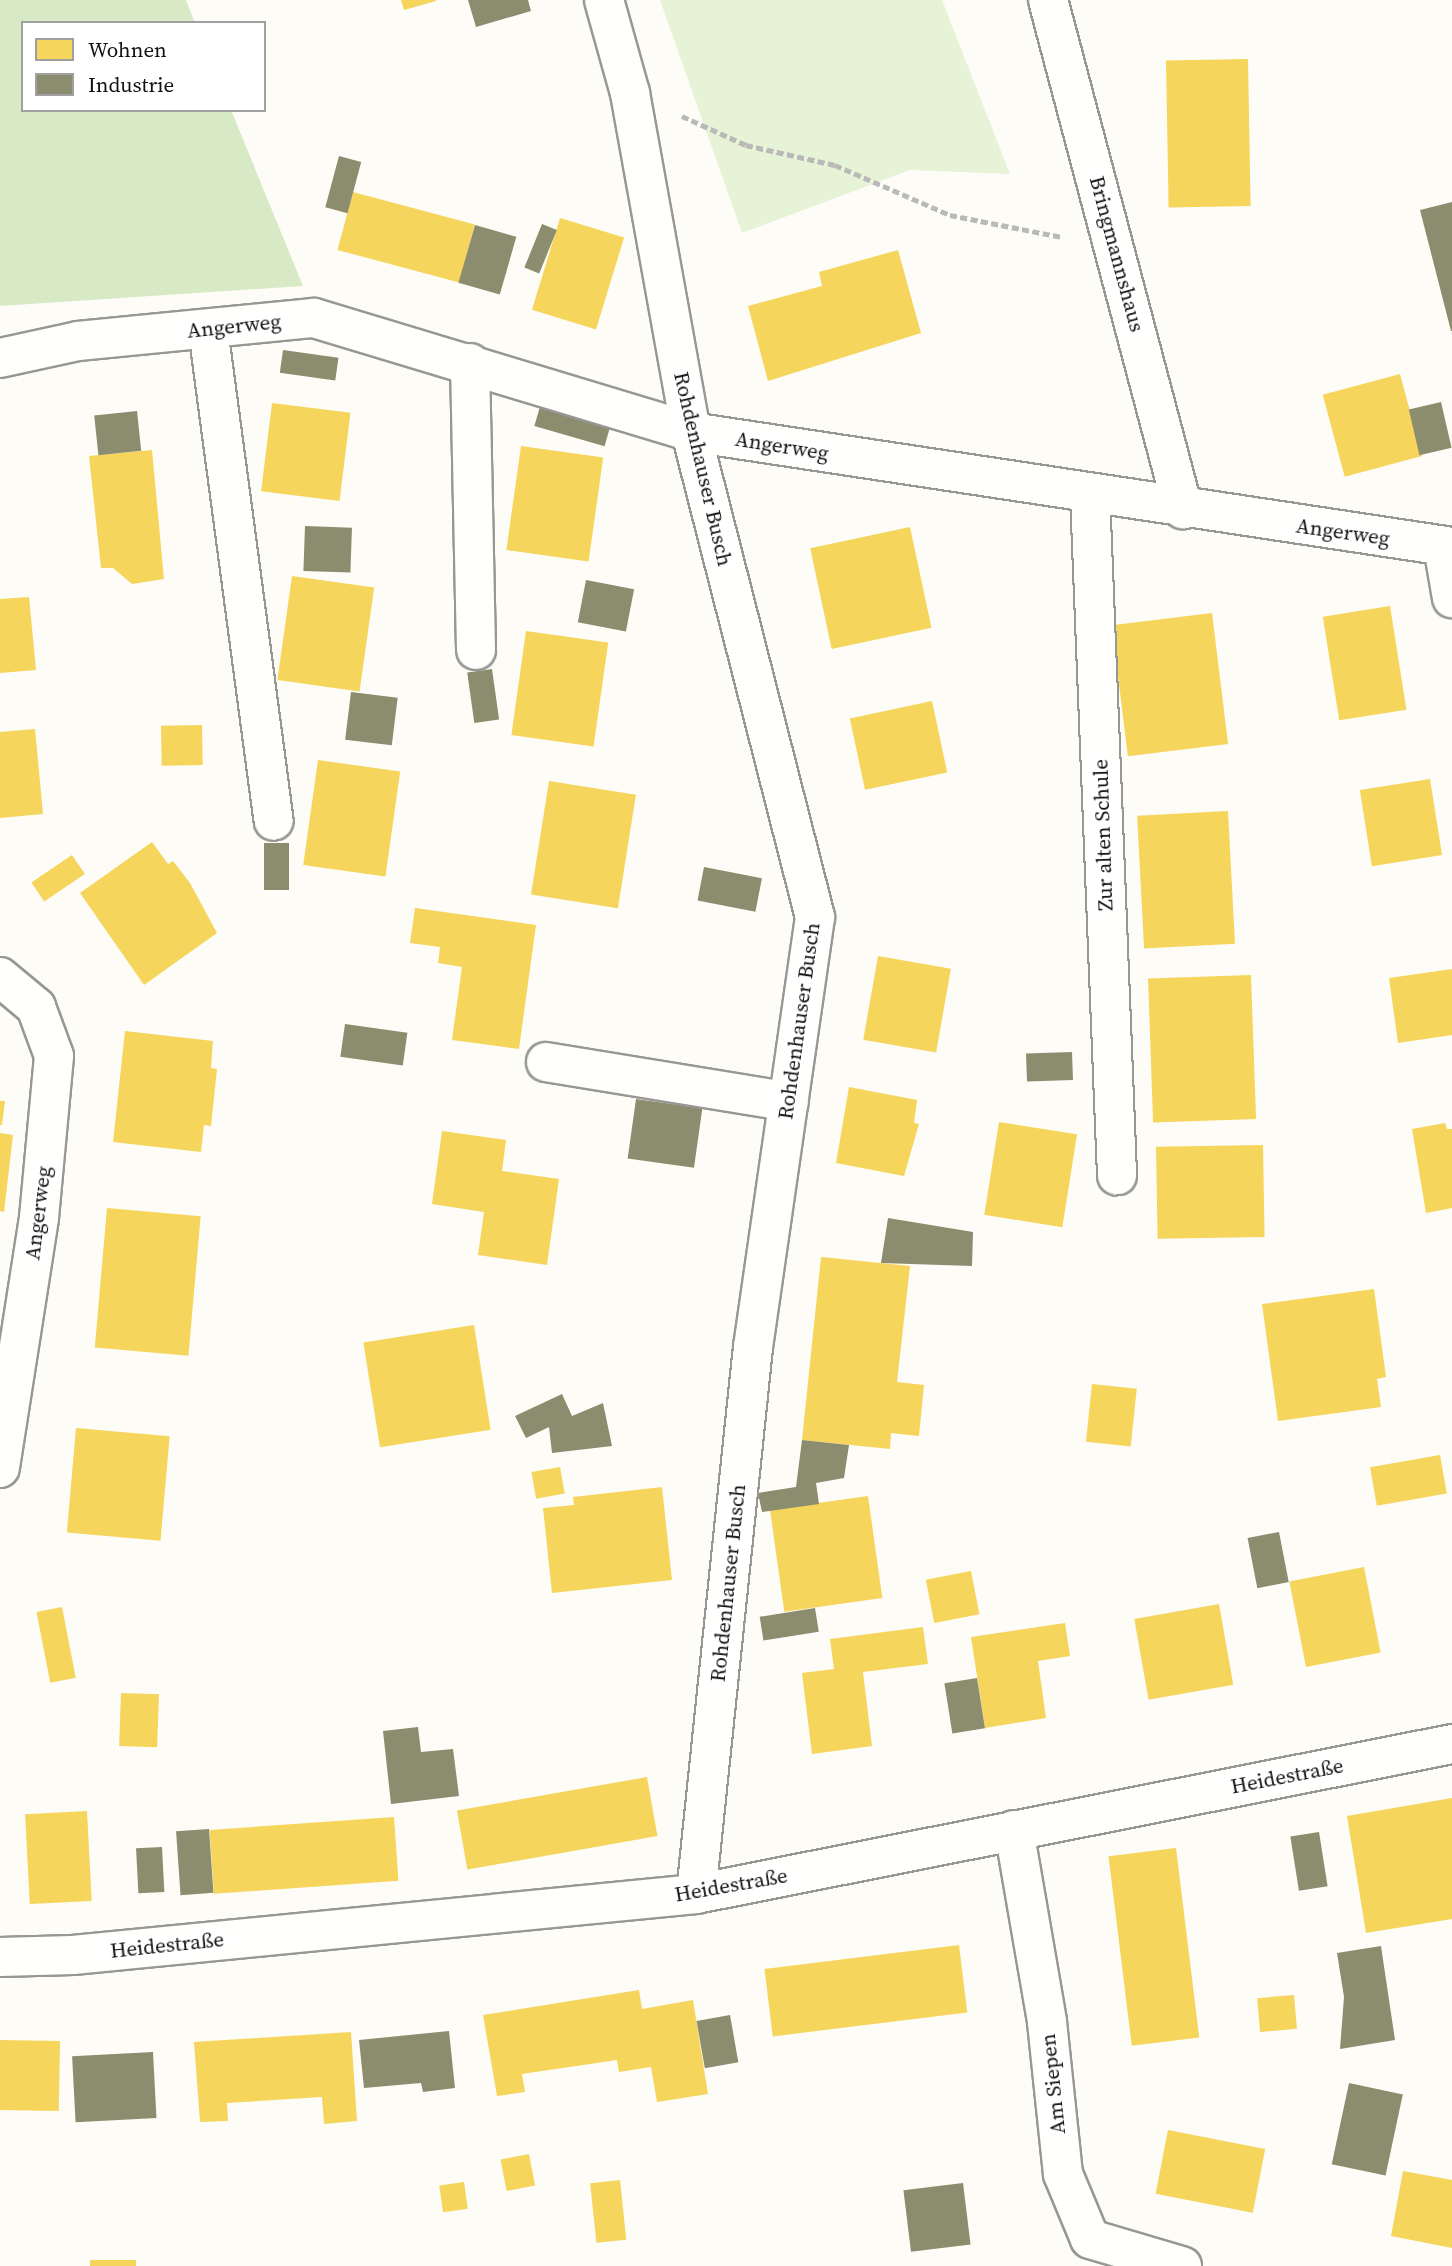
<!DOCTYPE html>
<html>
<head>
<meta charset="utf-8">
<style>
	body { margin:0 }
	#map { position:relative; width:1452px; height:2266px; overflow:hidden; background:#fdfcf7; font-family:"Source Serif 4",serif }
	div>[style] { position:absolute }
	.green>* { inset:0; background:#e7f3d7 }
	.forest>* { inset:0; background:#d8eac5 }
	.homes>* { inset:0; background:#f6d55c; transform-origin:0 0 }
	.industry>* { inset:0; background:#8c8c6e; transform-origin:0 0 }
	.path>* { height:4.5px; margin-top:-2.25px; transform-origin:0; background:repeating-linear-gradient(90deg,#b9b9b8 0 7px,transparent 0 10.5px) }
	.roads { filter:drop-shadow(2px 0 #979795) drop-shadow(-2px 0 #979795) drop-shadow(0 2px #979795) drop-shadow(0 -2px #979795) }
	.minor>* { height:38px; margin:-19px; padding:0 19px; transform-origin:19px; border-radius:19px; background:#fffffe }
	span { translate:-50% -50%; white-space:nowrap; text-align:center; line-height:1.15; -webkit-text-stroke:7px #fff; paint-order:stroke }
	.street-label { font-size:21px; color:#111 }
	.legend { position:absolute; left:21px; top:21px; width:245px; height:91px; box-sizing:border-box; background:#fff; border:2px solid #a0a0a0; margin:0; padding:9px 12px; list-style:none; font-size:21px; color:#111 }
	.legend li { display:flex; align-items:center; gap:14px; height:35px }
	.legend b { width:35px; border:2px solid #a0a0a0 }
</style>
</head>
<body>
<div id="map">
	<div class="green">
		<i style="clip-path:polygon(660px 0,942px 0,1010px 174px,910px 170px,742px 233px)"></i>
	</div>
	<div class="forest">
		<i style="clip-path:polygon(0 0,186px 0,195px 23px,23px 23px,23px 110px,231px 110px,303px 286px,0 306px)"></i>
	</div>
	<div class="homes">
		<i style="clip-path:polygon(401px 0,436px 0,436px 1px,404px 10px)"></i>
		<i style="left:1248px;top:59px;width:147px;height:82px;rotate:89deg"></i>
		<i style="left:353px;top:192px;width:126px;height:60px;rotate:15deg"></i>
		<i style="left:560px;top:218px;width:67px;height:96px;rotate:17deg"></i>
		<i style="clip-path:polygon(898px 250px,921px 333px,768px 381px,748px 306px,822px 286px,819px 272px)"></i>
		<i style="left:1400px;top:374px;width:85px;height:80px;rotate:75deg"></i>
		<i style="left:272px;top:403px;width:79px;height:89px;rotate:7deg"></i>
		<i style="left:521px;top:446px;width:83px;height:105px;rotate:8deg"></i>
		<i style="clip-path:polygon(152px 450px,164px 579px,132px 584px,113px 568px,101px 568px,89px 456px)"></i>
		<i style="left:910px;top:527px;width:103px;height:102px;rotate:78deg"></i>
		<i style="left:292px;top:576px;width:83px;height:105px;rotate:8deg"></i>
		<i style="clip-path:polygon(29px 597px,36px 670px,0 673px,0 599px)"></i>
		<i style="left:1390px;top:606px;width:105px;height:68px;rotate:81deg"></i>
		<i style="left:1212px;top:613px;width:132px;height:101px;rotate:83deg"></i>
		<i style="left:526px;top:631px;width:83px;height:105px;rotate:8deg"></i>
		<i style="left:932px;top:701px;width:73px;height:84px;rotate:78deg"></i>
		<i style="left:202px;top:725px;width:40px;height:41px;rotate:89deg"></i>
		<i style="clip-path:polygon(35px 729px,43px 814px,0 818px,0 732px)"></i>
		<i style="left:318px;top:760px;width:83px;height:106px;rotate:8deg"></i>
		<i style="left:1430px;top:779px;width:77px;height:71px;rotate:81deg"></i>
		<i style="left:549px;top:781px;width:88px;height:115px;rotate:9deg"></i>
		<i style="left:1228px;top:811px;width:133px;height:91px;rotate:87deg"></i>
		<i style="clip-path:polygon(152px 842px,168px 864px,173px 861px,190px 883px,217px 933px,144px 985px,80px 893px)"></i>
		<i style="left:72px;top:855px;width:23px;height:49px;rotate:56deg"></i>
		<i style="clip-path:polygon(415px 908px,536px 925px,519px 1049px,452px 1040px,462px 967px,438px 963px,440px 947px,410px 943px)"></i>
		<i style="left:878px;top:956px;width:74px;height:85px;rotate:10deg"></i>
		<i style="clip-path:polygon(1452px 969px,1452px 1035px,1398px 1043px,1389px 978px)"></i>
		<i style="left:1251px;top:975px;width:144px;height:103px;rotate:88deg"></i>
		<i style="clip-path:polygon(125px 1031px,213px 1041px,211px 1068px,217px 1069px,211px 1126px,204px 1125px,201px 1152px,113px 1142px)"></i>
		<i style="clip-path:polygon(849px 1087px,917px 1100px,914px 1123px,919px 1124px,904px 1176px,836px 1163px)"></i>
		<i style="clip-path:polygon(0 1101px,5px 1101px,2px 1125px,0 1125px)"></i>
		<i style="left:999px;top:1122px;width:79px;height:94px;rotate:9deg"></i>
		<i style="clip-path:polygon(1445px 1123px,1447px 1129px,1452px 1129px,1452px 1208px,1426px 1213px,1412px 1129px)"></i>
		<i style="clip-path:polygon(442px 1131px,506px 1140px,502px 1171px,559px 1179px,547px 1265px,478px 1255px,484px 1212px,432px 1204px)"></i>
		<i style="clip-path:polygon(0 1133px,13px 1135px,4px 1212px,0 1211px)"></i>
		<i style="left:1263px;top:1145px;width:92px;height:107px;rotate:89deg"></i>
		<i style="left:107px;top:1208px;width:94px;height:140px;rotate:5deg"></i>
		<i style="clip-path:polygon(821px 1257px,910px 1266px,897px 1382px,924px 1385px,919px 1436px,891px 1433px,890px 1449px,802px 1440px)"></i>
		<i style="clip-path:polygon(1374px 1289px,1386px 1377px,1377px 1379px,1381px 1407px,1278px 1421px,1262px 1304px)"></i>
		<i style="left:474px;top:1325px;width:106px;height:112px;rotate:81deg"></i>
		<i style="left:1092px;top:1384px;width:45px;height:58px;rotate:6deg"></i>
		<i style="left:76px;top:1428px;width:94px;height:105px;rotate:5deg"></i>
		<i style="left:1440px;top:1455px;width:39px;height:71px;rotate:80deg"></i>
		<i style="left:560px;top:1467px;width:27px;height:29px;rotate:80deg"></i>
		<i style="clip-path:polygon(662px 1487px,672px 1580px,552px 1593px,543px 1508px,574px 1505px,573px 1497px)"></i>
		<i style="left:868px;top:1496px;width:103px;height:99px;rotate:82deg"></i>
		<i style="left:1364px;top:1567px;width:87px;height:76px;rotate:79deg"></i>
		<i style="left:971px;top:1571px;width:44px;height:46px;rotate:79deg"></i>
		<i style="left:1219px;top:1604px;width:82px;height:86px;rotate:80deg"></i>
		<i style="left:62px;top:1607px;width:72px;height:26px;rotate:79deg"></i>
		<i style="clip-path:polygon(1065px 1623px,1070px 1656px,1038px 1661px,1046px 1718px,985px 1728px,971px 1637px)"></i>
		<i style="clip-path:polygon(923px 1627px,928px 1664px,863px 1672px,872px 1746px,812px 1754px,802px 1673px,834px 1669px,830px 1639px)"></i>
		<i style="left:121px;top:1693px;width:38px;height:53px;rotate:2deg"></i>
		<i style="left:647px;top:1777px;width:60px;height:193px;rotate:80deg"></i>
		<i style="clip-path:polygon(1452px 1798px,1452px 1919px,1366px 1933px,1347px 1816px)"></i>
		<i style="left:87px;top:1811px;width:90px;height:62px;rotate:87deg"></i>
		<i style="left:394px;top:1817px;width:64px;height:185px;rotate:86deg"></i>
		<i style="left:1176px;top:1848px;width:191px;height:68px;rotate:83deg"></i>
		<i style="left:959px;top:1945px;width:68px;height:196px;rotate:83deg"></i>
		<i style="clip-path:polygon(639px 1990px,642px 2009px,693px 2000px,708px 2094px,657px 2102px,651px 2067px,619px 2072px,617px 2060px,522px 2074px,525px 2092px,497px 2096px,483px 2015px)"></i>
		<i style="left:1294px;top:1995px;width:34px;height:37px;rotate:85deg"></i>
		<i style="clip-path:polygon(351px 2032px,357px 2121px,324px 2124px,322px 2097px,227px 2103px,228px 2121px,200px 2122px,194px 2042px)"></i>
		<i style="left:0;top:2040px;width:60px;height:70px;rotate:1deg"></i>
		<i style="left:1168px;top:2130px;width:99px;height:65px;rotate:11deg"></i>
		<i style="left:529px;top:2154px;width:32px;height:29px;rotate:79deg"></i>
		<i style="clip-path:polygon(1403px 2171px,1452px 2180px,1452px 2248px,1391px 2236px)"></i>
		<i style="left:620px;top:2180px;width:60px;height:30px;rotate:84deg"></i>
		<i style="left:464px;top:2182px;width:27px;height:25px;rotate:82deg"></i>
		<i style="left:90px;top:2260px;width:46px;height:6px"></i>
	</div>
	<div class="industry">
		<i style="clip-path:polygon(468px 0,528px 0,531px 11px,476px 27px)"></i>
		<i style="left:339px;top:156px;width:23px;height:53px;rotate:15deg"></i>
		<i style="clip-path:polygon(1452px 202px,1452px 331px,1451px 331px,1420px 210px)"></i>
		<i style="left:542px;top:224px;width:16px;height:47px;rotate:22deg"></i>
		<i style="left:475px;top:225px;width:43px;height:60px;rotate:16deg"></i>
		<i style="left:283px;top:350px;width:56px;height:23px;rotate:8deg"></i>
		<i style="left:1441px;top:402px;width:47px;height:33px;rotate:77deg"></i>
		<i style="left:541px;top:403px;width:73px;height:24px;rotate:16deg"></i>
		<i style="left:137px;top:411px;width:40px;height:43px;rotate:84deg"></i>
		<i style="left:305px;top:526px;width:47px;height:45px;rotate:2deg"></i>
		<i style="left:586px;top:580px;width:49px;height:43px;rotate:11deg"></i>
		<i style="left:492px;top:669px;width:51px;height:25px;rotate:82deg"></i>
		<i style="left:351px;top:692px;width:47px;height:48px;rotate:7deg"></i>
		<i style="left:264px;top:843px;width:25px;height:47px"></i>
		<i style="left:704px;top:867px;width:59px;height:34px;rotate:11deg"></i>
		<i style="left:345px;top:1024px;width:63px;height:33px;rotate:8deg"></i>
		<i style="left:1072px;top:1052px;width:28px;height:46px;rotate:88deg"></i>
		<i style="left:636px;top:1099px;width:67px;height:60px;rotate:8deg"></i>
		<i style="clip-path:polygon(888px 1218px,973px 1232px,972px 1266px,881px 1263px)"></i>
		<i style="clip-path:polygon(562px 1394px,572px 1416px,603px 1403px,612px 1446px,552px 1453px,549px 1427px,526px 1438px,515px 1416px)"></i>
		<i style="clip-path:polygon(802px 1440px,849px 1445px,844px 1478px,816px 1483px,819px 1504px,762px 1512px,758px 1493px,796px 1487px)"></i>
		<i style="left:1279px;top:1532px;width:51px;height:32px;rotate:79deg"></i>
		<i style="left:815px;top:1608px;width:24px;height:56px;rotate:81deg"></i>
		<i style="left:977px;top:1678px;width:51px;height:33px;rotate:81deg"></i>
		<i style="clip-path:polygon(418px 1727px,421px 1752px,453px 1749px,459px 1796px,391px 1804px,383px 1731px)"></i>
		<i style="left:209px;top:1829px;width:64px;height:33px;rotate:86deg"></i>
		<i style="left:1319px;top:1832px;width:55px;height:29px;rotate:81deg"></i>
		<i style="left:162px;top:1847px;width:45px;height:26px;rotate:87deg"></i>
		<i style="clip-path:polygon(1381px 1946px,1395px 2040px,1340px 2049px,1344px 1997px,1337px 1953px)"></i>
		<i style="left:730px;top:2015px;width:48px;height:34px;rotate:80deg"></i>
		<i style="clip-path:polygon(449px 2031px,455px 2088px,423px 2092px,421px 2083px,364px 2088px,359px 2040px)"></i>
		<i style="left:153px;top:2052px;width:66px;height:81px;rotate:87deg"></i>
		<i style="left:1349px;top:2083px;width:55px;height:83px;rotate:12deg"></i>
		<i style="left:963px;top:2183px;width:62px;height:60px;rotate:83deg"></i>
	</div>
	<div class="path">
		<i style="left:682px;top:116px;width:70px;rotate:24.4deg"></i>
		<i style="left:746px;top:145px;width:91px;rotate:12.7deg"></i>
		<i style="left:835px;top:165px;width:125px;rotate:23.5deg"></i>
		<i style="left:950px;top:215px;width:114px;rotate:11.1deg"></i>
	</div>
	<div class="roads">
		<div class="minor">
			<i style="left:604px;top:0;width:97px;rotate:74.4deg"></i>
			<i style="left:630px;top:93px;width:344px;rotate:79.8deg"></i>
			<i style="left:691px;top:432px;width:501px;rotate:75.66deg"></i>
			<i style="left:815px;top:917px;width:434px;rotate:98.2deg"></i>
			<i style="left:753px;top:1347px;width:550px;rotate:95.95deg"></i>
			<i style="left:1048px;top:0;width:527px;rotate:75.15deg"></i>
			<i style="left:208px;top:329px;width:496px;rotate:82.4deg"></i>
			<i style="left:0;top:358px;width:80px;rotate:-12.3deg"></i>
			<i style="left:78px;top:341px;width:237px;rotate:-5.6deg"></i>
			<i style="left:314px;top:318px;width:394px;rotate:16.8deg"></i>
			<i style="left:691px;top:432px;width:770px;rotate:8.59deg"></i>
			<i style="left:470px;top:363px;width:287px;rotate:88.8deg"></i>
			<i style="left:1090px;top:494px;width:682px;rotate:87.73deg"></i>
			<i style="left:1443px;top:546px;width:53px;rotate:80.2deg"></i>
			<i style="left:0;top:977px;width:47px;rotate:39.8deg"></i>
			<i style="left:36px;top:1007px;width:52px;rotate:69.8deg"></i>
			<i style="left:54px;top:1056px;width:163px;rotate:95.3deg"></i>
			<i style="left:39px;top:1218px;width:253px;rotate:98.9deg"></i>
			<i style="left:546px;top:1062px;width:246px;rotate:9.3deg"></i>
			<i style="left:1014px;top:1830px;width:195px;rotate:80.2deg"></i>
			<i style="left:1047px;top:2022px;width:153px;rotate:84deg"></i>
			<i style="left:1063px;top:2174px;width:70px;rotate:67.4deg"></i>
			<i style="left:1090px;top:2239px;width:96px;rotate:16.4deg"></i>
			<i style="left:0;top:1957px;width:73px;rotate:-1.6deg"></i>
			<i style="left:73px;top:1955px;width:626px;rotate:-5.59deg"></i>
			<i style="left:696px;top:1894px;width:771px;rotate:-11.22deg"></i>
		</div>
	</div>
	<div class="street-label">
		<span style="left:1117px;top:254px;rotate:75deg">Bringmannshaus</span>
		<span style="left:234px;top:326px;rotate:-6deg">Angerweg</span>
		<span style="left:782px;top:446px;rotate:9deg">Angerweg</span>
		<span style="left:703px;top:469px;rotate:77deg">Rohdenhauser Busch</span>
		<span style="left:1343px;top:532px;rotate:8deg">Angerweg</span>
		<span style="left:1103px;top:835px;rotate:-92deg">Zur alten Schule</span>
		<span style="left:799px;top:1021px;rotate:-82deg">Rohdenhauser Busch</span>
		<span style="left:38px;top:1213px;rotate:-83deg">Angerweg</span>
		<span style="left:728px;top:1583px;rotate:-84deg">Rohdenhauser Busch</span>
		<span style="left:1287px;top:1776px;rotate:-11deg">Heidestraße</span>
		<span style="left:731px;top:1885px;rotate:-10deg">Heidestraße</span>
		<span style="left:167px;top:1945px;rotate:-6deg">Heidestraße</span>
		<span style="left:1053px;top:2084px;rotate:-96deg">Am Siepen</span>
	</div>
	<ul class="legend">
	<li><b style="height:19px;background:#f6d55c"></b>Wohnen</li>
	<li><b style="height:19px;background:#8c8c6e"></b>Industrie</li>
	</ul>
</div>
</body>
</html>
